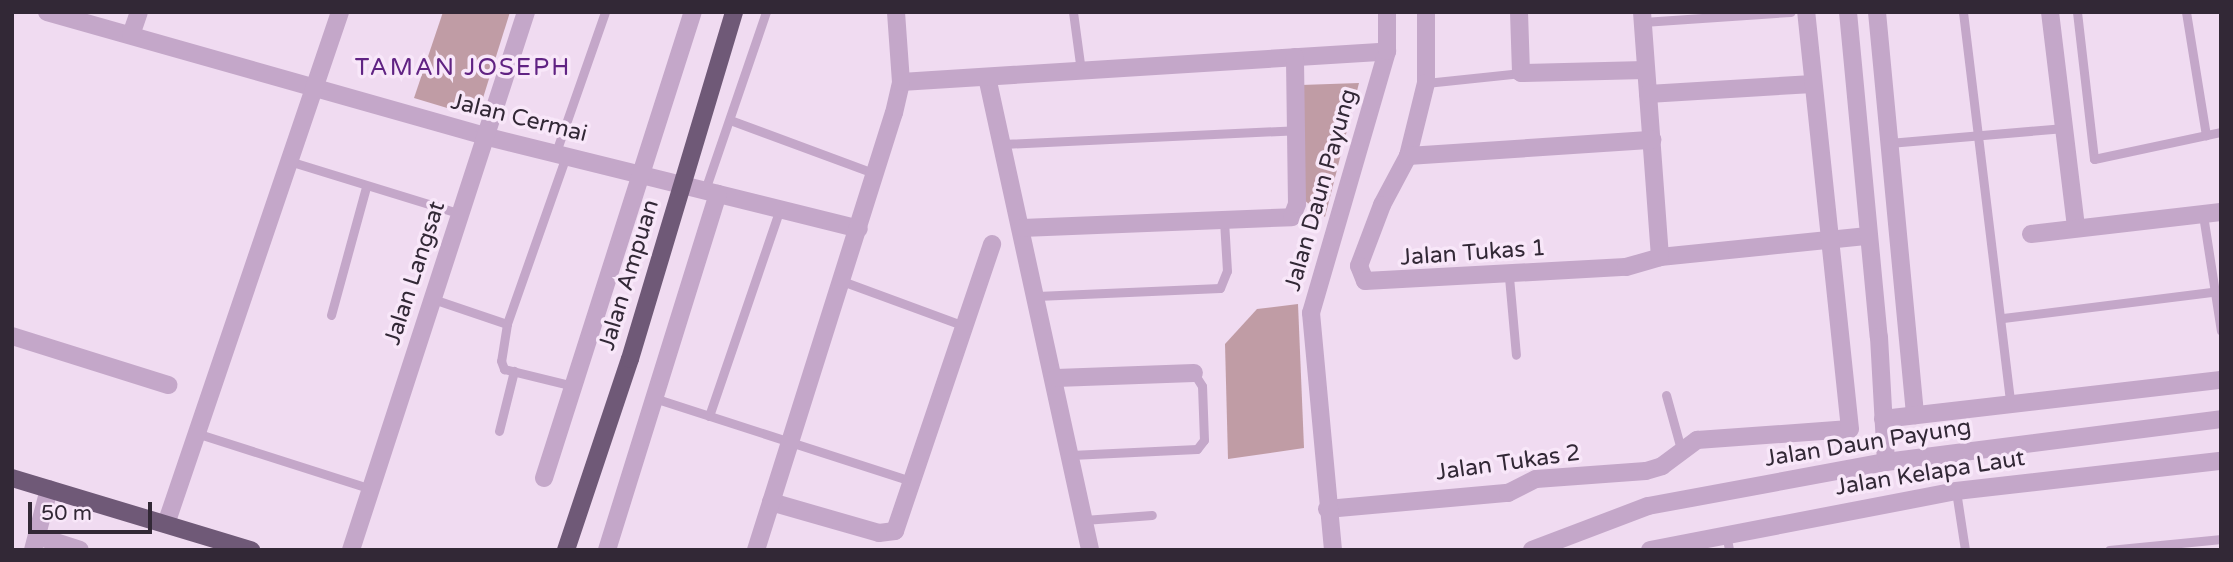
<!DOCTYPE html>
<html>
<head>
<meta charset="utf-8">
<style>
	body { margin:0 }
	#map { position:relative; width:2233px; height:562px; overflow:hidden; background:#f0dbf1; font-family:"Varela Round",sans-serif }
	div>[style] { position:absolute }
	.green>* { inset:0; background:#c09ca5 }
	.service>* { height:9px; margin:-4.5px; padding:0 4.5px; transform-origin:4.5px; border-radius:4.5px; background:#c4a7c9 }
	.minor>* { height:18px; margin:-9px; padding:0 9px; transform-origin:9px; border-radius:9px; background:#c4a7c9 }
	.tertiary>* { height:18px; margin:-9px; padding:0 9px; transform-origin:9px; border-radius:9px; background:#c4a7c9 }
	.primary>* { height:18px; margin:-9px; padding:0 9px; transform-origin:9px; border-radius:9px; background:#6f5977 }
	span { translate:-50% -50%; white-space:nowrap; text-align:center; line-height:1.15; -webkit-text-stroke:7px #f8e7f9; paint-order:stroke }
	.street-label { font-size:23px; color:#322836 }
	.neighbourhood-label { font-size:24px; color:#602383; letter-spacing:2px }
	.frame { position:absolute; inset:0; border:14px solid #322836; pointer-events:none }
	.scale { position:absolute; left:28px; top:502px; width:124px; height:32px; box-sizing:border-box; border:4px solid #322836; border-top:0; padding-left:9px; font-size:21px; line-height:24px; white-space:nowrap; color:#322836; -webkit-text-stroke:5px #f8e7f9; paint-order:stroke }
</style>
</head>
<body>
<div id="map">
	<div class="green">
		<i style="clip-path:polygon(443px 12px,510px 12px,477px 117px,414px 98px)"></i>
		<i style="clip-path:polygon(1359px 83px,1325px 217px,1304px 200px,1301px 85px)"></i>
		<i style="clip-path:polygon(1298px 304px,1304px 448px,1228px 459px,1225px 344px,1257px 309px)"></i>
	</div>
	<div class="service">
		<i style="left:1073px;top:12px;width:60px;rotate:82.3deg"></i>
		<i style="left:1963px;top:12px;width:398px;rotate:83.1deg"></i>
		<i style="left:2077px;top:12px;width:148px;rotate:83.4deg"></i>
		<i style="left:2094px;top:159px;width:130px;rotate:-12deg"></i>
		<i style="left:2186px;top:12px;width:125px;rotate:80.8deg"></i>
		<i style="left:1643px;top:22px;width:148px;rotate:-3.9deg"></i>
		<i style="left:1426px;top:83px;width:96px;rotate:-6deg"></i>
		<i style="left:730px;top:120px;width:156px;rotate:20.3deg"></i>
		<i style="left:1889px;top:143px;width:176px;rotate:-4.9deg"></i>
		<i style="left:1003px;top:144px;width:293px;rotate:-2.7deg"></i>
		<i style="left:556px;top:152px;width:148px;rotate:-70.7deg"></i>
		<i style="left:566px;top:156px;width:178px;rotate:109.4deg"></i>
		<i style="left:507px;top:324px;width:37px;rotate:99deg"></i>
		<i style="left:501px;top:361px;width:9px;rotate:69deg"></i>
		<i style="left:504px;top:369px;width:72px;rotate:13.7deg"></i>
		<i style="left:289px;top:161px;width:180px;rotate:17.1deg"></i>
		<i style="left:705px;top:190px;width:188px;rotate:-71.1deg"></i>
		<i style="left:2203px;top:215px;width:117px;rotate:81.2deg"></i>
		<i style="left:1509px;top:277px;width:78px;rotate:84.9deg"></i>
		<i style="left:842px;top:281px;width:130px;rotate:20.2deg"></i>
		<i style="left:1037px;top:296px;width:183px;rotate:-2.5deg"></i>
		<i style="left:1220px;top:288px;width:18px;rotate:-68deg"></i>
		<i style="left:1227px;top:271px;width:51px;rotate:-93.4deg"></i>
		<i style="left:433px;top:299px;width:78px;rotate:18.7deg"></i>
		<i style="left:331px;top:315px;width:133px;rotate:-74.7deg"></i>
		<i style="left:2003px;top:318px;width:220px;rotate:-7.1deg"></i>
		<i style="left:1666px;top:395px;width:56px;rotate:74.5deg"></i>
		<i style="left:654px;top:398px;width:270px;rotate:17.9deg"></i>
		<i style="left:709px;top:416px;width:219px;rotate:-71.1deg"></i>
		<i style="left:499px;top:431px;width:62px;rotate:-76deg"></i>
		<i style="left:196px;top:433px;width:184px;rotate:17.7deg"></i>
		<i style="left:1071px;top:455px;width:126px;rotate:-2.7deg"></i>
		<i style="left:1197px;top:449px;width:11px;rotate:-52deg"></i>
		<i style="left:1204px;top:440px;width:54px;rotate:-92.1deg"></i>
		<i style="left:1202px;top:386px;width:15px;rotate:-122deg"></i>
		<i style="left:1956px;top:491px;width:60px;rotate:81.3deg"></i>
		<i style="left:1084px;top:520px;width:68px;rotate:-4.2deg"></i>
		<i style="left:1726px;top:534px;width:16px;rotate:79deg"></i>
		<i style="left:2109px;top:550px;width:113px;rotate:-5.6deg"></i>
	</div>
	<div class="minor">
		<i style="left:47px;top:12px;width:454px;rotate:15.8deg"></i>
		<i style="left:484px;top:136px;width:386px;rotate:13.9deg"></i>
		<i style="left:1426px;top:12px;width:71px;rotate:90deg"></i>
		<i style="left:1426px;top:83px;width:75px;rotate:103.9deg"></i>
		<i style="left:1408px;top:156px;width:55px;rotate:118deg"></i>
		<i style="left:1382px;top:205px;width:65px;rotate:110.7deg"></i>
		<i style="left:1359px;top:266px;width:16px;rotate:68deg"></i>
		<i style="left:1365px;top:281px;width:261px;rotate:-3.1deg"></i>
		<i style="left:1626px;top:267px;width:35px;rotate:-16deg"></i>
		<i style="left:1660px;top:257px;width:209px;rotate:-5.8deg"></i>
		<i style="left:1519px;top:12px;width:61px;rotate:88.1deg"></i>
		<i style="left:1521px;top:73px;width:124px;rotate:-1.4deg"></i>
		<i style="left:1642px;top:12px;width:246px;rotate:85.8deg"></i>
		<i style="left:1848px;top:12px;width:326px;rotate:84.6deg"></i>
		<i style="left:1879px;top:337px;width:125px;rotate:86.8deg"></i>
		<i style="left:1877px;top:12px;width:405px;rotate:84.6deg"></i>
		<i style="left:2050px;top:12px;width:217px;rotate:83.1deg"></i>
		<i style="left:131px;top:35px;width:24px;rotate:-71deg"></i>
		<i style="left:987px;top:77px;width:484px;rotate:77.7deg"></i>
		<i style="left:901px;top:82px;width:487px;rotate:-3.6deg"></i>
		<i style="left:1648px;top:94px;width:165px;rotate:-3.5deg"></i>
		<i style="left:1408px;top:156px;width:245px;rotate:-3.8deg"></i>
		<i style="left:1022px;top:228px;width:270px;rotate:-2.3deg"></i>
		<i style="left:1292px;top:217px;width:14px;rotate:-69deg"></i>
		<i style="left:1297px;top:204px;width:147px;rotate:-90.8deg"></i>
		<i style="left:2031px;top:234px;width:191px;rotate:-6.6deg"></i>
		<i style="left:12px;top:336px;width:164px;rotate:17.4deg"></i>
		<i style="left:1056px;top:378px;width:138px;rotate:-2.1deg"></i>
		<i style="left:1883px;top:419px;width:340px;rotate:-6.6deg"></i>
		<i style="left:544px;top:478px;width:489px;rotate:-72.3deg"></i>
		<i style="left:771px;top:502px;width:112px;rotate:16deg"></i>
		<i style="left:879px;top:533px;width:16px;rotate:-7deg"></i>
		<i style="left:895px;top:531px;width:303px;rotate:-71.3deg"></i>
		<i style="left:1327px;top:509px;width:182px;rotate:-5.1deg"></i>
		<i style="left:1508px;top:493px;width:31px;rotate:-27deg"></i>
		<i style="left:1536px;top:479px;width:110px;rotate:-4.2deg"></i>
		<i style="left:1646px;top:471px;width:17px;rotate:-17deg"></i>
		<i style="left:1662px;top:466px;width:44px;rotate:-36.6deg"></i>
		<i style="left:1697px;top:440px;width:153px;rotate:-4.1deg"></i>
		<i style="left:1850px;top:429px;width:419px;rotate:-96deg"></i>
		<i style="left:166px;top:524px;width:541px;rotate:-71.23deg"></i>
		<i style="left:37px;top:536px;width:45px;rotate:18deg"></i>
		<i style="left:33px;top:550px;width:63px;rotate:-75.3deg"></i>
		<i style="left:351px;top:550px;width:566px;rotate:-71.98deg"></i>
		<i style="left:607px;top:550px;width:373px;rotate:-72.7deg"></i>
		<i style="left:756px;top:550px;width:458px;rotate:-72.5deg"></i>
		<i style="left:894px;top:113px;width:32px;rotate:-77deg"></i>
		<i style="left:901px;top:82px;width:70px;rotate:-94.1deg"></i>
		<i style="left:1650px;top:550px;width:312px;rotate:-10.9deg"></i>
		<i style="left:1956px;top:491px;width:267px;rotate:-6.5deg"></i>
	</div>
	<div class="tertiary">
		<i style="left:1333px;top:550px;width:238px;rotate:-95.3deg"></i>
		<i style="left:1311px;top:313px;width:273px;rotate:-73.8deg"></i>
		<i style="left:1387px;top:51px;width:39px;rotate:-90deg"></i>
		<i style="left:1532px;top:550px;width:124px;rotate:-20.8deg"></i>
		<i style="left:1648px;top:506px;width:242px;rotate:-10.5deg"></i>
		<i style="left:1886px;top:462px;width:338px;rotate:-7.3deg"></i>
	</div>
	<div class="primary">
		<i style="left:12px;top:478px;width:250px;rotate:16.8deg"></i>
		<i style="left:566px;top:550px;width:201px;rotate:-71.5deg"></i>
		<i style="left:630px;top:359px;width:362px;rotate:-73.3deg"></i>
	</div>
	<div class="street-label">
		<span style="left:519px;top:118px;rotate:14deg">Jalan Cermai</span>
		<span style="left:1321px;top:190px;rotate:-74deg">Jalan Daun Payung</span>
		<span style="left:1473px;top:253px;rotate:-4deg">Jalan Tukas 1</span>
		<span style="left:415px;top:273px;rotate:-72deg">Jalan Langsat</span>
		<span style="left:629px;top:275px;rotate:-73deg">Jalan Ampuan</span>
		<span style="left:1868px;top:443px;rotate:-9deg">Jalan Daun Payung</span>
		<span style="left:1508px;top:463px;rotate:-8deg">Jalan Tukas 2</span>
		<span style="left:1930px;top:473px;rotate:-9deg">Jalan Kelapa Laut</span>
	</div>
	<div class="neighbourhood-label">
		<span style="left:463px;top:68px">TAMAN JOSEPH</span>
	</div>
	<div class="frame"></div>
	<div class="scale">50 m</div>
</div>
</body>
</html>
